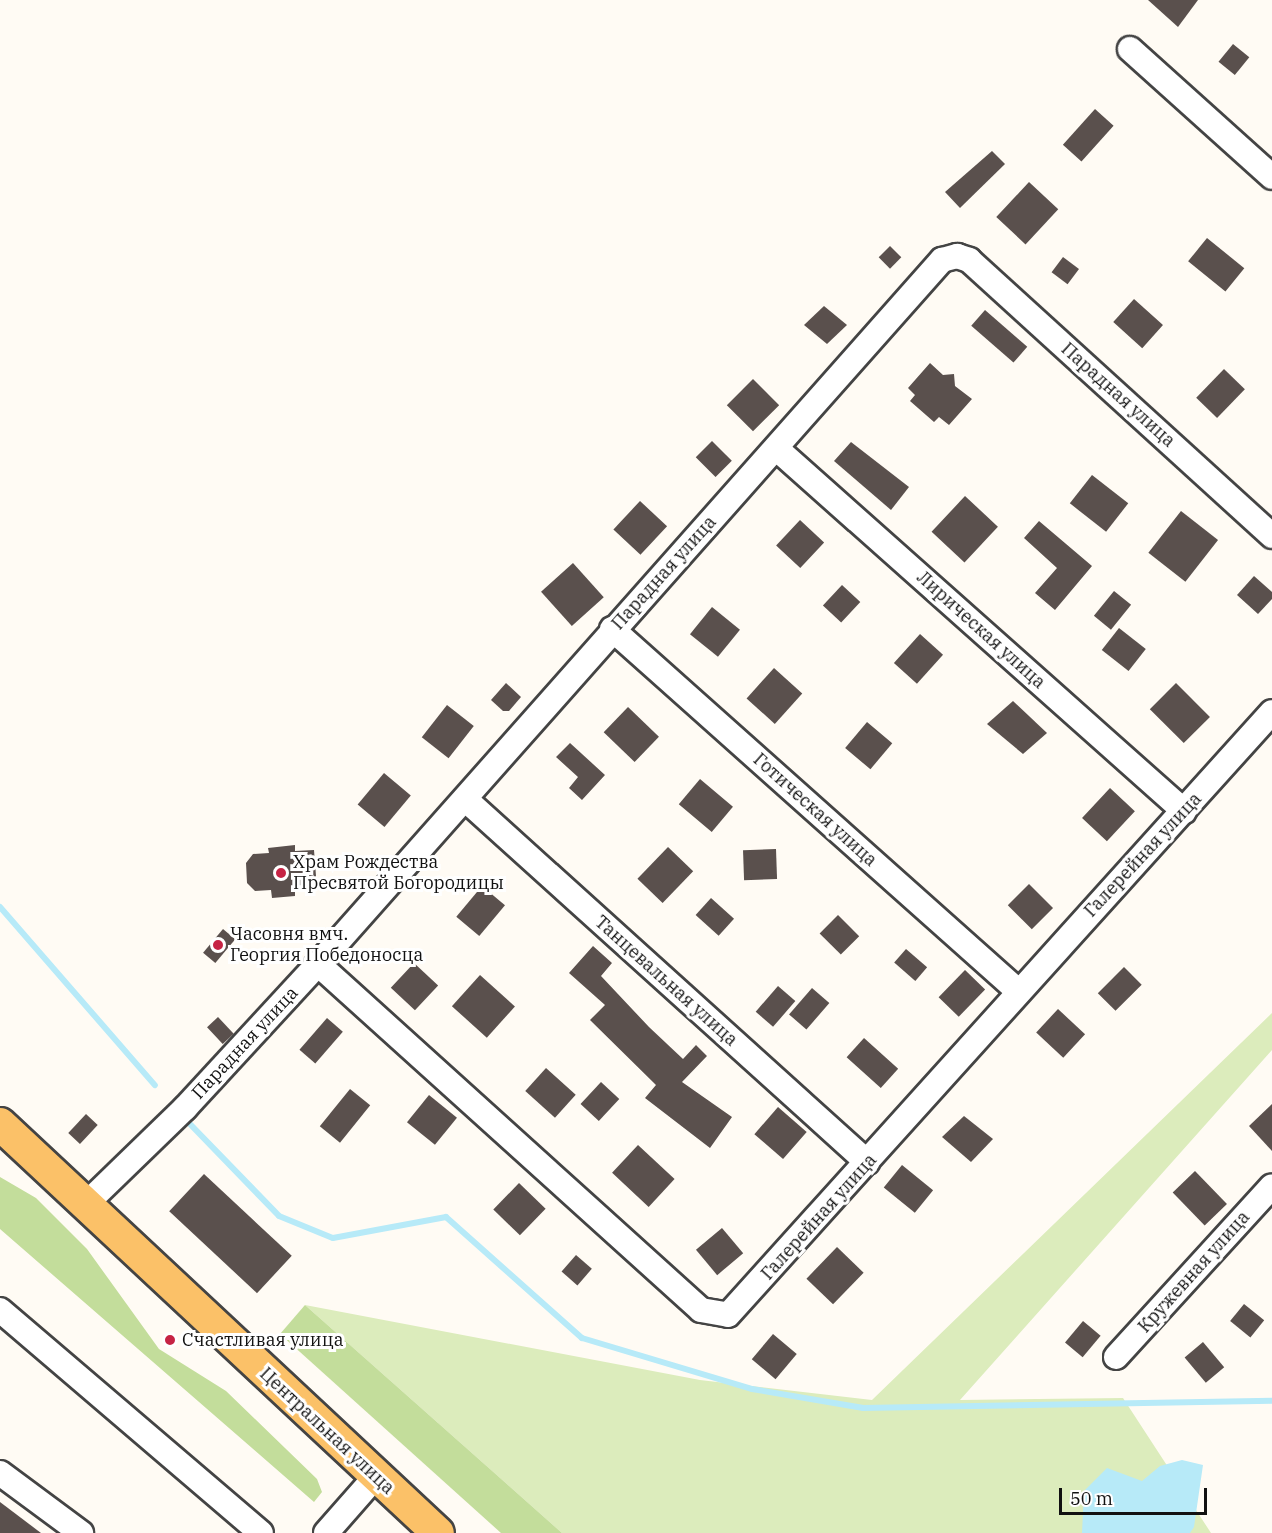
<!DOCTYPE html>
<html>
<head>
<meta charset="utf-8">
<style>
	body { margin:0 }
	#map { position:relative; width:1272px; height:1533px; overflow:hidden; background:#fffbf4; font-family:"IBM Plex Serif",serif }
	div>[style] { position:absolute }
	.green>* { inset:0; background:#dcecbc }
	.forest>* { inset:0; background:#c3dd9b }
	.water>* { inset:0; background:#b7eaf8 }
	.stream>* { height:6px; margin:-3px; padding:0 3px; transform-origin:3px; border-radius:3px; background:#b7eaf8 }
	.building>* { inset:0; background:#5a504d; transform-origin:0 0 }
	.roads { filter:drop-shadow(2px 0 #444) drop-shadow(-2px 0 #444) drop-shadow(0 2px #444) drop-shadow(0 -2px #444) }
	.minor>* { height:24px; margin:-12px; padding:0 12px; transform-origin:12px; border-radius:12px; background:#fff }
	.major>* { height:32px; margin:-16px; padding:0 16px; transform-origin:16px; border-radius:16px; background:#fbc168 }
	.dots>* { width:16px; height:16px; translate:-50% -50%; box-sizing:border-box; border:3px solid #fff; border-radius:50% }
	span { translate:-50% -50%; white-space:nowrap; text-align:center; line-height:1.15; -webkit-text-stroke:6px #fff; paint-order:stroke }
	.street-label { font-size:18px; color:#111 }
	.poi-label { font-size:18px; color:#111 }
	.left { translate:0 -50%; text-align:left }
	.scale { position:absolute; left:1059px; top:1488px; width:148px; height:27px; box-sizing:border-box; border:3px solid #111; border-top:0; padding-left:8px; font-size:18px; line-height:21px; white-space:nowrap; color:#111; -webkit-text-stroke:4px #fff; paint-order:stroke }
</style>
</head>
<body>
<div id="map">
	<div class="green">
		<i style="clip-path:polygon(1272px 1013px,1272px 1050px,960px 1400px,1123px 1398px,1211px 1533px,562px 1533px,305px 1305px,700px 1380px,872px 1400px)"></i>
	</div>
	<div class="forest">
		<i style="clip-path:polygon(0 1177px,36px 1198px,87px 1249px,159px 1349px,226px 1391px,317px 1479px,322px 1492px,314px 1502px,0 1229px)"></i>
		<i style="clip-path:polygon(305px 1305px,562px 1533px,501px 1533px,280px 1334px)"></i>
	</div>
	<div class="water">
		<i style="clip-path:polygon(1182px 1460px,1203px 1465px,1194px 1527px,1190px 1533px,1082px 1533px,1084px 1491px,1107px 1468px,1142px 1481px,1160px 1466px)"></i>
	</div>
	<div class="stream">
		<i style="left:0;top:907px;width:236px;rotate:49deg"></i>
		<i style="left:189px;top:1123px;width:129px;rotate:45.9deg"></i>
		<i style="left:279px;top:1216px;width:58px;rotate:22.2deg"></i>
		<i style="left:333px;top:1238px;width:115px;rotate:-10.5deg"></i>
		<i style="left:446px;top:1217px;width:182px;rotate:41.7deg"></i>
		<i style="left:582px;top:1338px;width:177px;rotate:16.7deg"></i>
		<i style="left:752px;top:1389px;width:113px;rotate:9.7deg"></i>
		<i style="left:863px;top:1408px;width:409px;rotate:-1deg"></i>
	</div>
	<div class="building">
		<i style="clip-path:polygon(1148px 0,1198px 0,1178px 27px)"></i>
		<i style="left:1233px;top:44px;width:21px;height:23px;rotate:39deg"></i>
		<i style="left:1095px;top:109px;width:25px;height:48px;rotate:42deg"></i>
		<i style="clip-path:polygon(992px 151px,1005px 164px,960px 208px,945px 192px)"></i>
		<i style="left:1029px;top:182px;width:40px;height:48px;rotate:43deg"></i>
		<i style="left:1207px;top:238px;width:48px;height:30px;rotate:39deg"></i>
		<i style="left:890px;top:246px;width:16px;height:16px;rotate:45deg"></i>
		<i style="left:1063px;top:257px;width:20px;height:19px;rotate:37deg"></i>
		<i style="left:1134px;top:299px;width:39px;height:31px;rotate:42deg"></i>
		<i style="clip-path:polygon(824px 306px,847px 325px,827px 344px,804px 325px)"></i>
		<i style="left:985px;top:310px;width:56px;height:21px;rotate:41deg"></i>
		<i style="clip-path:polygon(930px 363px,943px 375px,954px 374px,955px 386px,972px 399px,949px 425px,939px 417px,934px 422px,910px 401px,915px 395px,908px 388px)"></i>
		<i style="left:1224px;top:369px;width:29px;height:40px;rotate:44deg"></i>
		<i style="left:753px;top:379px;width:37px;height:37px;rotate:45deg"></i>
		<i style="left:712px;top:441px;width:28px;height:23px;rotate:45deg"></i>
		<i style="clip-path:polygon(851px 442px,909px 487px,891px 510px,834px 461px)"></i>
		<i style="left:1092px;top:475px;width:46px;height:36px;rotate:38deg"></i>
		<i style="left:965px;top:496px;width:45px;height:49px;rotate:43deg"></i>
		<i style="left:640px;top:501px;width:37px;height:39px;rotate:43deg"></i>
		<i style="left:1181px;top:511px;width:47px;height:53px;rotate:38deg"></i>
		<i style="left:800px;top:520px;width:33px;height:35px;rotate:43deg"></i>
		<i style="clip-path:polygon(1039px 521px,1092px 566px,1055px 610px,1035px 593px,1057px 568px,1024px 538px)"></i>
		<i style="left:573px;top:563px;width:46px;height:43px;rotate:48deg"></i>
		<i style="clip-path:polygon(1254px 576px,1272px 592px,1272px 599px,1258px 614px,1237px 595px)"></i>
		<i style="left:842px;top:585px;width:25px;height:28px;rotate:43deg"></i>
		<i style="left:1114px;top:591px;width:22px;height:32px;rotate:39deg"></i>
		<i style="left:712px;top:607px;width:36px;height:35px;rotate:39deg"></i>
		<i style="left:1119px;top:628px;width:34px;height:28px;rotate:38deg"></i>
		<i style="left:920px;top:634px;width:31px;height:39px;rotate:42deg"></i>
		<i style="left:774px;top:668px;width:38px;height:41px;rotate:42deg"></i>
		<i style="clip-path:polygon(506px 683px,521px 697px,509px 711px,503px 711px,491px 700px)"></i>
		<i style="left:1176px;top:683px;width:48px;height:37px;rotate:45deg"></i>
		<i style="clip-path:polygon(1013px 701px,1047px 733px,1023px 754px,987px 724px)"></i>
		<i style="left:447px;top:705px;width:34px;height:41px;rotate:38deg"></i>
		<i style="left:628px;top:707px;width:43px;height:35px;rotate:44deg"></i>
		<i style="left:867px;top:722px;width:33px;height:34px;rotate:40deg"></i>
		<i style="clip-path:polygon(570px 743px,605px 775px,582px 800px,569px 788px,578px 777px,556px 757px)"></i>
		<i style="left:384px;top:773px;width:35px;height:41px;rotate:40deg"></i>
		<i style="left:700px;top:779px;width:43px;height:33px;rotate:40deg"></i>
		<i style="left:1110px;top:788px;width:34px;height:41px;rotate:43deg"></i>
		<i style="clip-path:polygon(295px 845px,295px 851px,314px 850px,317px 889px,295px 891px,295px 896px,272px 898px,271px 890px,255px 891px,247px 883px,246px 863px,253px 854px,269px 853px,268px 848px)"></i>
		<i style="left:668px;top:847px;width:35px;height:44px;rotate:44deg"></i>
		<i style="left:776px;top:849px;width:30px;height:33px;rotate:88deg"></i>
		<i style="left:1029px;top:884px;width:34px;height:30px;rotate:45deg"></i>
		<i style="left:482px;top:886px;width:30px;height:40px;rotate:40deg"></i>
		<i style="left:711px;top:898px;width:31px;height:23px;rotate:42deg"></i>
		<i style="left:838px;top:915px;width:30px;height:26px;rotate:45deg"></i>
		<i style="left:223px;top:929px;width:16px;height:31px;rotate:40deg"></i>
		<i style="clip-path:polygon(593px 946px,612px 963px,601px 976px,649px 1027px,683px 1059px,696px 1045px,707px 1056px,682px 1082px,732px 1117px,710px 1148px,645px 1098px,656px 1085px,590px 1020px,605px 1005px,569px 973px)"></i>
		<i style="left:906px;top:949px;width:28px;height:18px;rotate:41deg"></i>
		<i style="left:414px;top:963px;width:33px;height:34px;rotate:43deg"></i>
		<i style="left:1124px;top:967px;width:25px;height:37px;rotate:45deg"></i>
		<i style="left:965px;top:970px;width:28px;height:38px;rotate:44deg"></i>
		<i style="left:480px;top:975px;width:47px;height:42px;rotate:42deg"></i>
		<i style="left:778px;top:986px;width:23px;height:34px;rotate:41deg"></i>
		<i style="left:812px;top:988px;width:23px;height:35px;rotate:41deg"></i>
		<i style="left:1058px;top:1009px;width:37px;height:32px;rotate:43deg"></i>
		<i style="left:218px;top:1017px;width:23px;height:15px;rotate:47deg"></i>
		<i style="left:327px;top:1018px;width:21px;height:42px;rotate:41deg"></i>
		<i style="left:864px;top:1038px;width:46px;height:26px;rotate:42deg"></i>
		<i style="left:546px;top:1068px;width:40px;height:31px;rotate:42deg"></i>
		<i style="left:601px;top:1082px;width:25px;height:30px;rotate:43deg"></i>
		<i style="left:350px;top:1089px;width:26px;height:48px;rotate:39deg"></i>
		<i style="left:429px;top:1095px;width:36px;height:35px;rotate:39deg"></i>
		<i style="clip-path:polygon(1272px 1104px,1272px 1151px,1249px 1126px)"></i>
		<i style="left:778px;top:1107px;width:38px;height:36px;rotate:41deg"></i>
		<i style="left:86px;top:1114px;width:16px;height:26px;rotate:43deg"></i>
		<i style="clip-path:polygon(964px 1116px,993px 1139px,971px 1162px,942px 1137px)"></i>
		<i style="left:638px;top:1145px;width:50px;height:38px;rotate:43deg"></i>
		<i style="left:902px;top:1165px;width:40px;height:29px;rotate:39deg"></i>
		<i style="left:1195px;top:1171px;width:46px;height:31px;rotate:46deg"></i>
		<i style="left:204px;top:1174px;width:120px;height:51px;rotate:43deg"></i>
		<i style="left:519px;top:1183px;width:37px;height:37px;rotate:44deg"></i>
		<i style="left:722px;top:1228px;width:33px;height:34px;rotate:50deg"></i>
		<i style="left:837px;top:1247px;width:37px;height:44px;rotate:44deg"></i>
		<i style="left:576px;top:1255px;width:21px;height:22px;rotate:41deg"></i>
		<i style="left:1244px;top:1304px;width:26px;height:22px;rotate:39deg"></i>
		<i style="left:1083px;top:1321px;width:23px;height:28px;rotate:40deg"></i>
		<i style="left:773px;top:1334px;width:31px;height:33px;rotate:40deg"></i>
		<i style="left:1203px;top:1342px;width:33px;height:24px;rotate:50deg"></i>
		<i style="clip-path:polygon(0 1502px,41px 1533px,0 1533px)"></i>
	</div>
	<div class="roads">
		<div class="minor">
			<i style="left:1130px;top:49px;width:191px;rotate:42deg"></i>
			<i style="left:777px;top:449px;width:545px;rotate:41.65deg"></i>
			<i style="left:612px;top:629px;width:544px;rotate:41.72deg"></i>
			<i style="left:465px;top:799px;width:542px;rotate:42.08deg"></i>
			<i style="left:318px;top:964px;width:516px;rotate:42.09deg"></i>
			<i style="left:701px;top:1310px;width:27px;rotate:10deg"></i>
			<i style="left:728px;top:1315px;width:812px;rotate:-47.94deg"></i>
			<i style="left:85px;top:1205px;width:139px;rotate:-44.1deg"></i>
			<i style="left:185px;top:1108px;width:196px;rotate:-47.3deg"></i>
			<i style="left:318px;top:964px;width:941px;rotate:-48.45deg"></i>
			<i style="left:942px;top:260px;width:16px;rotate:-15deg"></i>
			<i style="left:957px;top:256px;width:13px;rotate:18deg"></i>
			<i style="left:969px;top:260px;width:410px;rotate:42.3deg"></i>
			<i style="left:0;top:1310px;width:343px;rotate:40.5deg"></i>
			<i style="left:1116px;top:1357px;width:231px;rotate:-47.6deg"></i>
			<i style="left:0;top:1473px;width:101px;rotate:36.5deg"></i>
			<i style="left:326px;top:1533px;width:76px;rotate:-48.7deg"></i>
		</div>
		<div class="major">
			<i style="left:0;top:1124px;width:599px;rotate:43.04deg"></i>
		</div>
	</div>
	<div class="dots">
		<i style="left:281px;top:873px;background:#c62344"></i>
		<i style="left:218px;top:945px;background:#c62344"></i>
		<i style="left:170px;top:1340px;background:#c62344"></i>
	</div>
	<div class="street-label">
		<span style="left:1118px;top:395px;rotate:42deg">Парадная улица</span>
		<span style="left:664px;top:573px;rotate:-48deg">Парадная улица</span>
		<span style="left:981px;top:630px;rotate:42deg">Лирическая улица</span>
		<span style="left:815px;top:810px;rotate:42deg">Готическая улица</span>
		<span style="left:1143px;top:855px;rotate:-47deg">Галерейная улица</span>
		<span style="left:666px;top:981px;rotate:42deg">Танцевальная улица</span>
		<span style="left:245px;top:1043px;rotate:-47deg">Парадная улица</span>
		<span style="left:819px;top:1217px;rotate:-48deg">Галерейная улица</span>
		<span style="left:1194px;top:1272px;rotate:-48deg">Кружевная улица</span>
		<span style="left:327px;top:1431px;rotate:43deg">Центральная улица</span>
	</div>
	<div class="poi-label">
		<span class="left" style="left:293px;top:873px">Храм Рождества<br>Пресвятой Богородицы</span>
		<span class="left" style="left:230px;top:945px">Часовня вмч.<br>Георгия Победоносца</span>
		<span class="left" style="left:182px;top:1340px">Счастливая улица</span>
	</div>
	<div class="scale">50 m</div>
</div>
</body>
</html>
